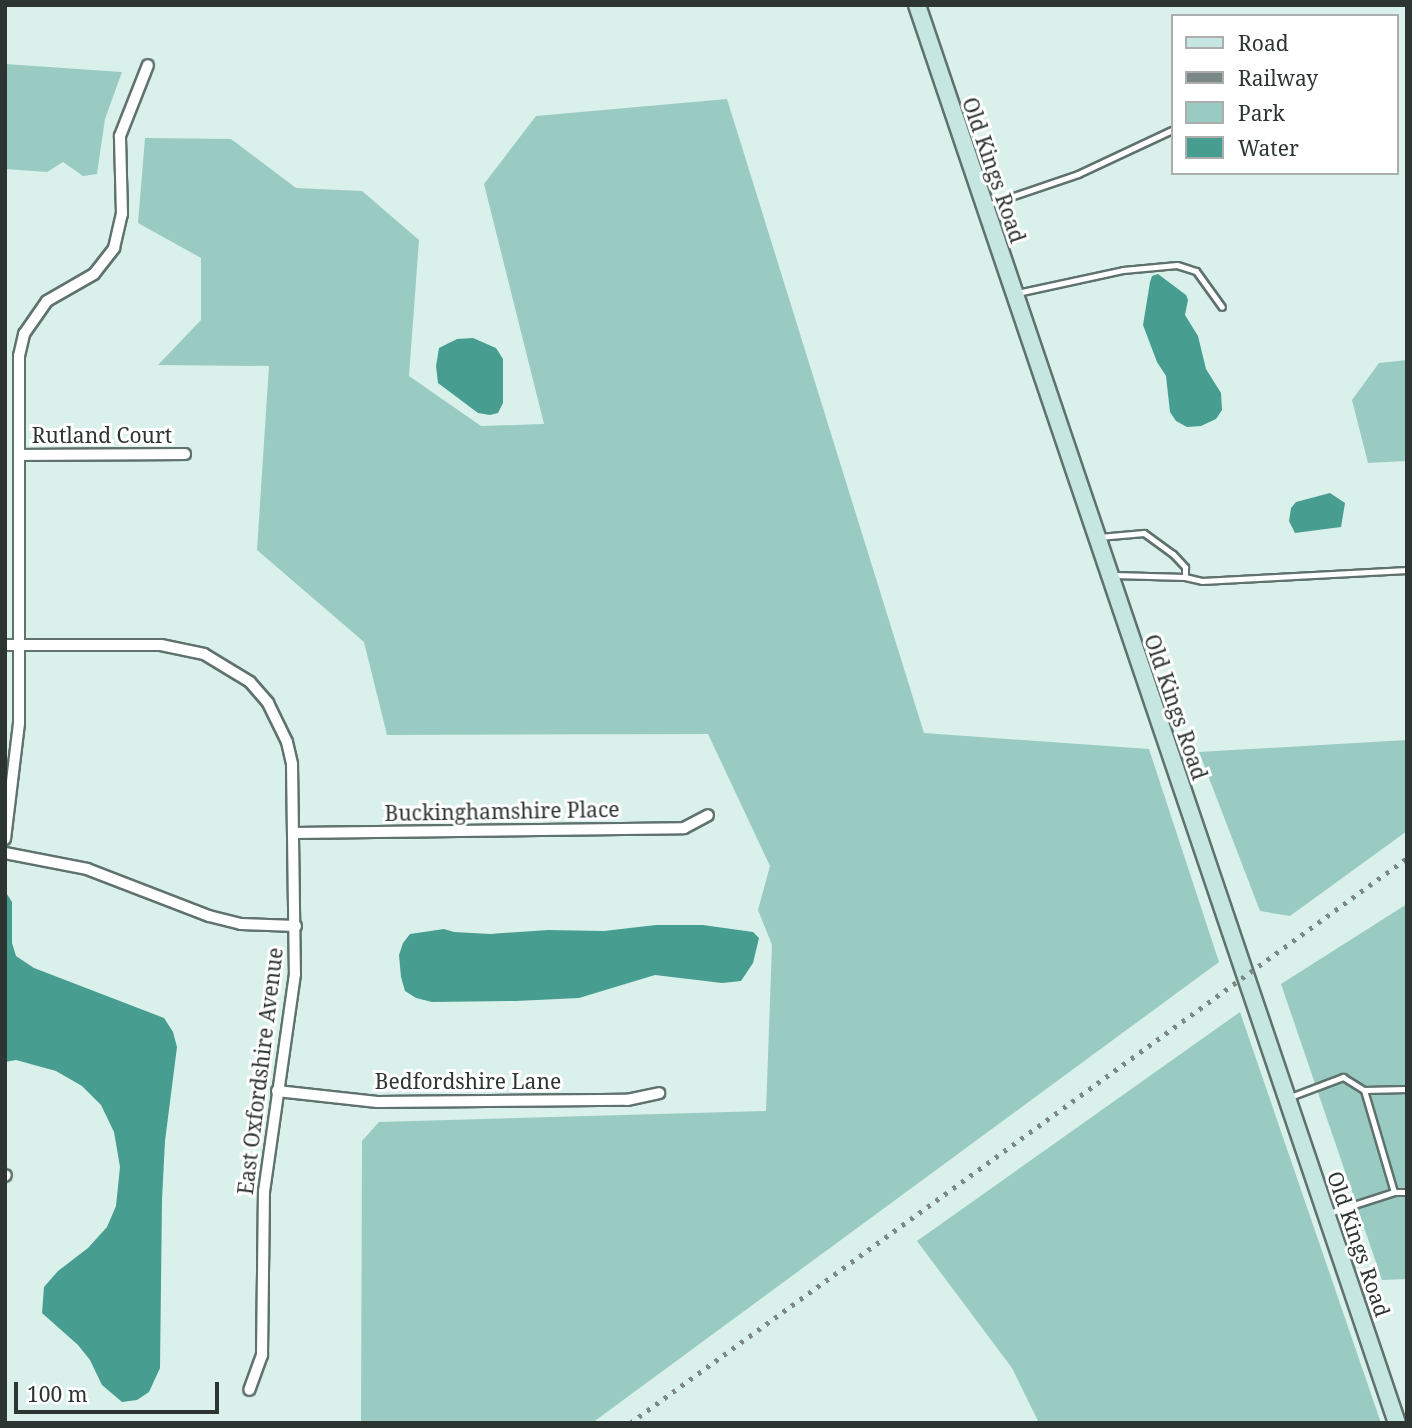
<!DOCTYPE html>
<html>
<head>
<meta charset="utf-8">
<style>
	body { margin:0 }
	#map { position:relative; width:1412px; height:1428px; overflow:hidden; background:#daf0eb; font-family:"Noto Serif",serif }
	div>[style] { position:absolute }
	.green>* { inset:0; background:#9acbc2 }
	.water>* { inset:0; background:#479d8f }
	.roads { filter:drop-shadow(2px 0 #5f726e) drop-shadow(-2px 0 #5f726e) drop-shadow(0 2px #5f726e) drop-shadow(0 -2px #5f726e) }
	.lane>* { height:5px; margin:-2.5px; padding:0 2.5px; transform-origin:2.5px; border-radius:2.5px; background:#fff }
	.street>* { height:10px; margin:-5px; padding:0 5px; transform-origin:5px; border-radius:5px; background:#fff }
	.secondary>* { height:16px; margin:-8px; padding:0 8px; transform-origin:8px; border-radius:8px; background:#c6e6e2 }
	.rail>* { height:4.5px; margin-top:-2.25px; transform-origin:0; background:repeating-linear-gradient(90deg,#7b8986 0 3.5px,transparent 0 10.5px) }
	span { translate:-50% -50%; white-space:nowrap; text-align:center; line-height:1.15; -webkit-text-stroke:6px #fff; paint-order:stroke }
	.street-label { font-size:21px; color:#2d3533 }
	.frame { position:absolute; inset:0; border:7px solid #2d3533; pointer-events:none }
	.legend { position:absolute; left:1171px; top:14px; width:228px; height:161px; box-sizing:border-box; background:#fff; border:2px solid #abaead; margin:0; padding:9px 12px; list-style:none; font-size:21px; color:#2d3533 }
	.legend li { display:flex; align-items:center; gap:14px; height:35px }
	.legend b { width:35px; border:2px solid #abaead }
	.scale { position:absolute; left:14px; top:1382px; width:205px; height:32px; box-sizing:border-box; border:4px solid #2d3533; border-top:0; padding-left:9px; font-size:21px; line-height:24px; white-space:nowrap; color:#2d3533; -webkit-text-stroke:5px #fff; paint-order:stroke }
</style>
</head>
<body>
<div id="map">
	<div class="green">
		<i style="clip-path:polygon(5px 64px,122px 72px,105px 119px,97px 174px,83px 176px,63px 162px,47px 172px,5px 169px)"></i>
		<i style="clip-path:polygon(727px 99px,924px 733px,1149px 749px,1219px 962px,592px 1423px,361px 1423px,362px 1141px,379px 1122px,766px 1111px,772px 945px,758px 910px,770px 866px,708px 734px,387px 735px,364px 642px,257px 550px,269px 366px,158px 365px,201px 320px,201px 258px,138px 223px,145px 138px,231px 139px,296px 188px,362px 191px,419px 240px,409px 376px,481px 426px,544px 424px,484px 184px,536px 116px)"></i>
		<i style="clip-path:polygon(1407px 360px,1407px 461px,1368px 463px,1352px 400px,1379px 363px)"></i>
		<i style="clip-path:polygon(1407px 740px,1407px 831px,1290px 916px,1260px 911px,1199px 752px)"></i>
		<i style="clip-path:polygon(1407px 904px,1407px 1279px,1382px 1280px,1281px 984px)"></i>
		<i style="clip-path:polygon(1240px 1012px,1381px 1423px,1039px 1423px,1012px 1368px,917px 1241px)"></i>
	</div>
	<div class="water">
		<i style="clip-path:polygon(1158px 274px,1186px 295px,1188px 300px,1185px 315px,1198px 336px,1206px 369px,1221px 393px,1222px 410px,1216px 419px,1201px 426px,1187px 427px,1176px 421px,1170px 412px,1166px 376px,1157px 362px,1143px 325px,1150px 282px,1152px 276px)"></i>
		<i style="clip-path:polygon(473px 338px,496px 348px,503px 359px,503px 403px,498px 413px,490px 415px,478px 413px,438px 383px,436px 366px,439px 348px,457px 339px)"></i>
		<i style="clip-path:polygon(1330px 493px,1345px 503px,1341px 527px,1295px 533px,1289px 521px,1291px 508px,1296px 502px)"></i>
		<i style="clip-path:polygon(5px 891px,12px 902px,12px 943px,16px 956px,34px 968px,164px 1018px,173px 1032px,177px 1047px,165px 1141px,162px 1200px,160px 1368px,149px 1392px,137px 1400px,122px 1402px,102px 1385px,90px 1360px,78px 1345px,42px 1313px,44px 1287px,58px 1271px,88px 1248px,107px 1227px,116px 1206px,120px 1167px,114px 1132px,101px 1105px,82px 1086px,56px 1071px,16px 1060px,5px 1062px)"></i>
		<i style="clip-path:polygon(656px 925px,703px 925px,753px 932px,759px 938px,753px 963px,741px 981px,722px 983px,655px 975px,579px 998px,516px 1001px,432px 1002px,416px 998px,405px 991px,401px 977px,399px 955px,403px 943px,410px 934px,444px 929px,454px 932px,490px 934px,548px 930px,604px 931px)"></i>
	</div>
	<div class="roads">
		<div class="lane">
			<i style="left:987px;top:205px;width:96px;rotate:-18.8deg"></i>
			<i style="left:1078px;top:174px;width:104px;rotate:-25.1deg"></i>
			<i style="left:1017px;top:293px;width:108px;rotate:-12.2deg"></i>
			<i style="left:1123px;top:270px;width:54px;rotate:-5.3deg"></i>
			<i style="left:1177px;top:265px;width:20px;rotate:18deg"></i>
			<i style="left:1196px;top:271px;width:44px;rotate:54.2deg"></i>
			<i style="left:1099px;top:537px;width:45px;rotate:-5.1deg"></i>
			<i style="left:1144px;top:533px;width:36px;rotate:36deg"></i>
			<i style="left:1173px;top:554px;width:18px;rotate:47deg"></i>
			<i style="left:1185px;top:567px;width:10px;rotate:90deg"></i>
			<i style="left:1185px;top:577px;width:71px;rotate:-178.4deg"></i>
			<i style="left:1185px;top:577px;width:17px;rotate:13deg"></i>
			<i style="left:1202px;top:581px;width:205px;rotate:-3.1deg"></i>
			<i style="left:1364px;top:1090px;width:43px;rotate:-1.3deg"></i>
			<i style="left:1290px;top:1097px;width:57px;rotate:-20.7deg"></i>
			<i style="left:1343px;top:1077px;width:25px;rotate:32deg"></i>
			<i style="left:1364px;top:1090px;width:106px;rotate:73.6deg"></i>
			<i style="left:1394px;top:1192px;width:68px;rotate:162.1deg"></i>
			<i style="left:1394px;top:1192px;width:13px"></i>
		</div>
		<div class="street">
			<i style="left:19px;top:455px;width:166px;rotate:-0.3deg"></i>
			<i style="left:5px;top:645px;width:156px"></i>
			<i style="left:161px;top:645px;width:44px;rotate:11.8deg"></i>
			<i style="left:204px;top:654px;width:54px;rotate:31.3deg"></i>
			<i style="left:250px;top:682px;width:28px;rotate:49deg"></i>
			<i style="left:268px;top:703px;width:43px;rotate:64deg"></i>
			<i style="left:287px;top:742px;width:23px;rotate:77deg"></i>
			<i style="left:292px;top:764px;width:210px;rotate:89.2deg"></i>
			<i style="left:295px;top:974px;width:219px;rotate:98.1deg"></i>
			<i style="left:264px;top:1191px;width:164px;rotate:90.7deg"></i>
			<i style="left:262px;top:1355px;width:37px;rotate:110deg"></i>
			<i style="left:294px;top:833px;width:390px;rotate:-0.7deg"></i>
			<i style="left:684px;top:828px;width:27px;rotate:-28deg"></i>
			<i style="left:5px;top:839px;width:117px;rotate:-83.1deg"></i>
			<i style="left:19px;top:723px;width:367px;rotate:-90deg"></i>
			<i style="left:19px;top:356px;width:23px;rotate:-77deg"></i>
			<i style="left:24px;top:334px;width:40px;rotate:-55.1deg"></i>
			<i style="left:47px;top:301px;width:54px;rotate:-29.9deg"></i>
			<i style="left:94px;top:274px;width:33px;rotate:-52deg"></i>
			<i style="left:114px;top:248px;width:35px;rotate:-77deg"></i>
			<i style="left:122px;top:214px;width:78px;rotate:-91.5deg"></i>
			<i style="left:120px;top:136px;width:76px;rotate:-68.5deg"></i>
			<i style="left:5px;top:853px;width:84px;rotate:11deg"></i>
			<i style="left:87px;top:869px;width:131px;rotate:21.1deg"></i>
			<i style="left:209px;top:916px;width:33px;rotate:14deg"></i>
			<i style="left:241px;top:924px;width:55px;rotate:2.1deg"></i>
			<i style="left:277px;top:1091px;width:101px;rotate:6.3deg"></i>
			<i style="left:377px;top:1102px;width:250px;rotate:-0.5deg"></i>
			<i style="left:627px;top:1100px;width:33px;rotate:-12deg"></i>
			<i style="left:5px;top:1176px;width:1px;rotate:-45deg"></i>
		</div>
		<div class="secondary">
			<i style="left:917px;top:5px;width:1497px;rotate:71.3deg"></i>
		</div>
	</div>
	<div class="rail">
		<i style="left:630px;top:1423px;width:961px;rotate:-36.02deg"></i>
	</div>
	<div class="street-label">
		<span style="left:994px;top:170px;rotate:71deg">Old Kings Road</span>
		<span style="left:102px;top:435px">Rutland Court</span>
		<span style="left:1176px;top:707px;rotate:71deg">Old Kings Road</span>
		<span style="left:502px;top:811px;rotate:-1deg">Buckinghamshire Place</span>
		<span style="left:260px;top:1071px;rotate:-83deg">East Oxfordshire Avenue</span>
		<span style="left:468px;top:1081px">Bedfordshire Lane</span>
		<span style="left:1359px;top:1244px;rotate:71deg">Old Kings Road</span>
	</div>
	<div class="frame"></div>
	<ul class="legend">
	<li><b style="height:9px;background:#c6e6e2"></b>Road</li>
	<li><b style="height:9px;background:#7b8986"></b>Railway</li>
	<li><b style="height:19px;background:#9acbc2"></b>Park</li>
	<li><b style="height:19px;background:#479d8f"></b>Water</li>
	</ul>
	<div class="scale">100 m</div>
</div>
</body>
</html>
